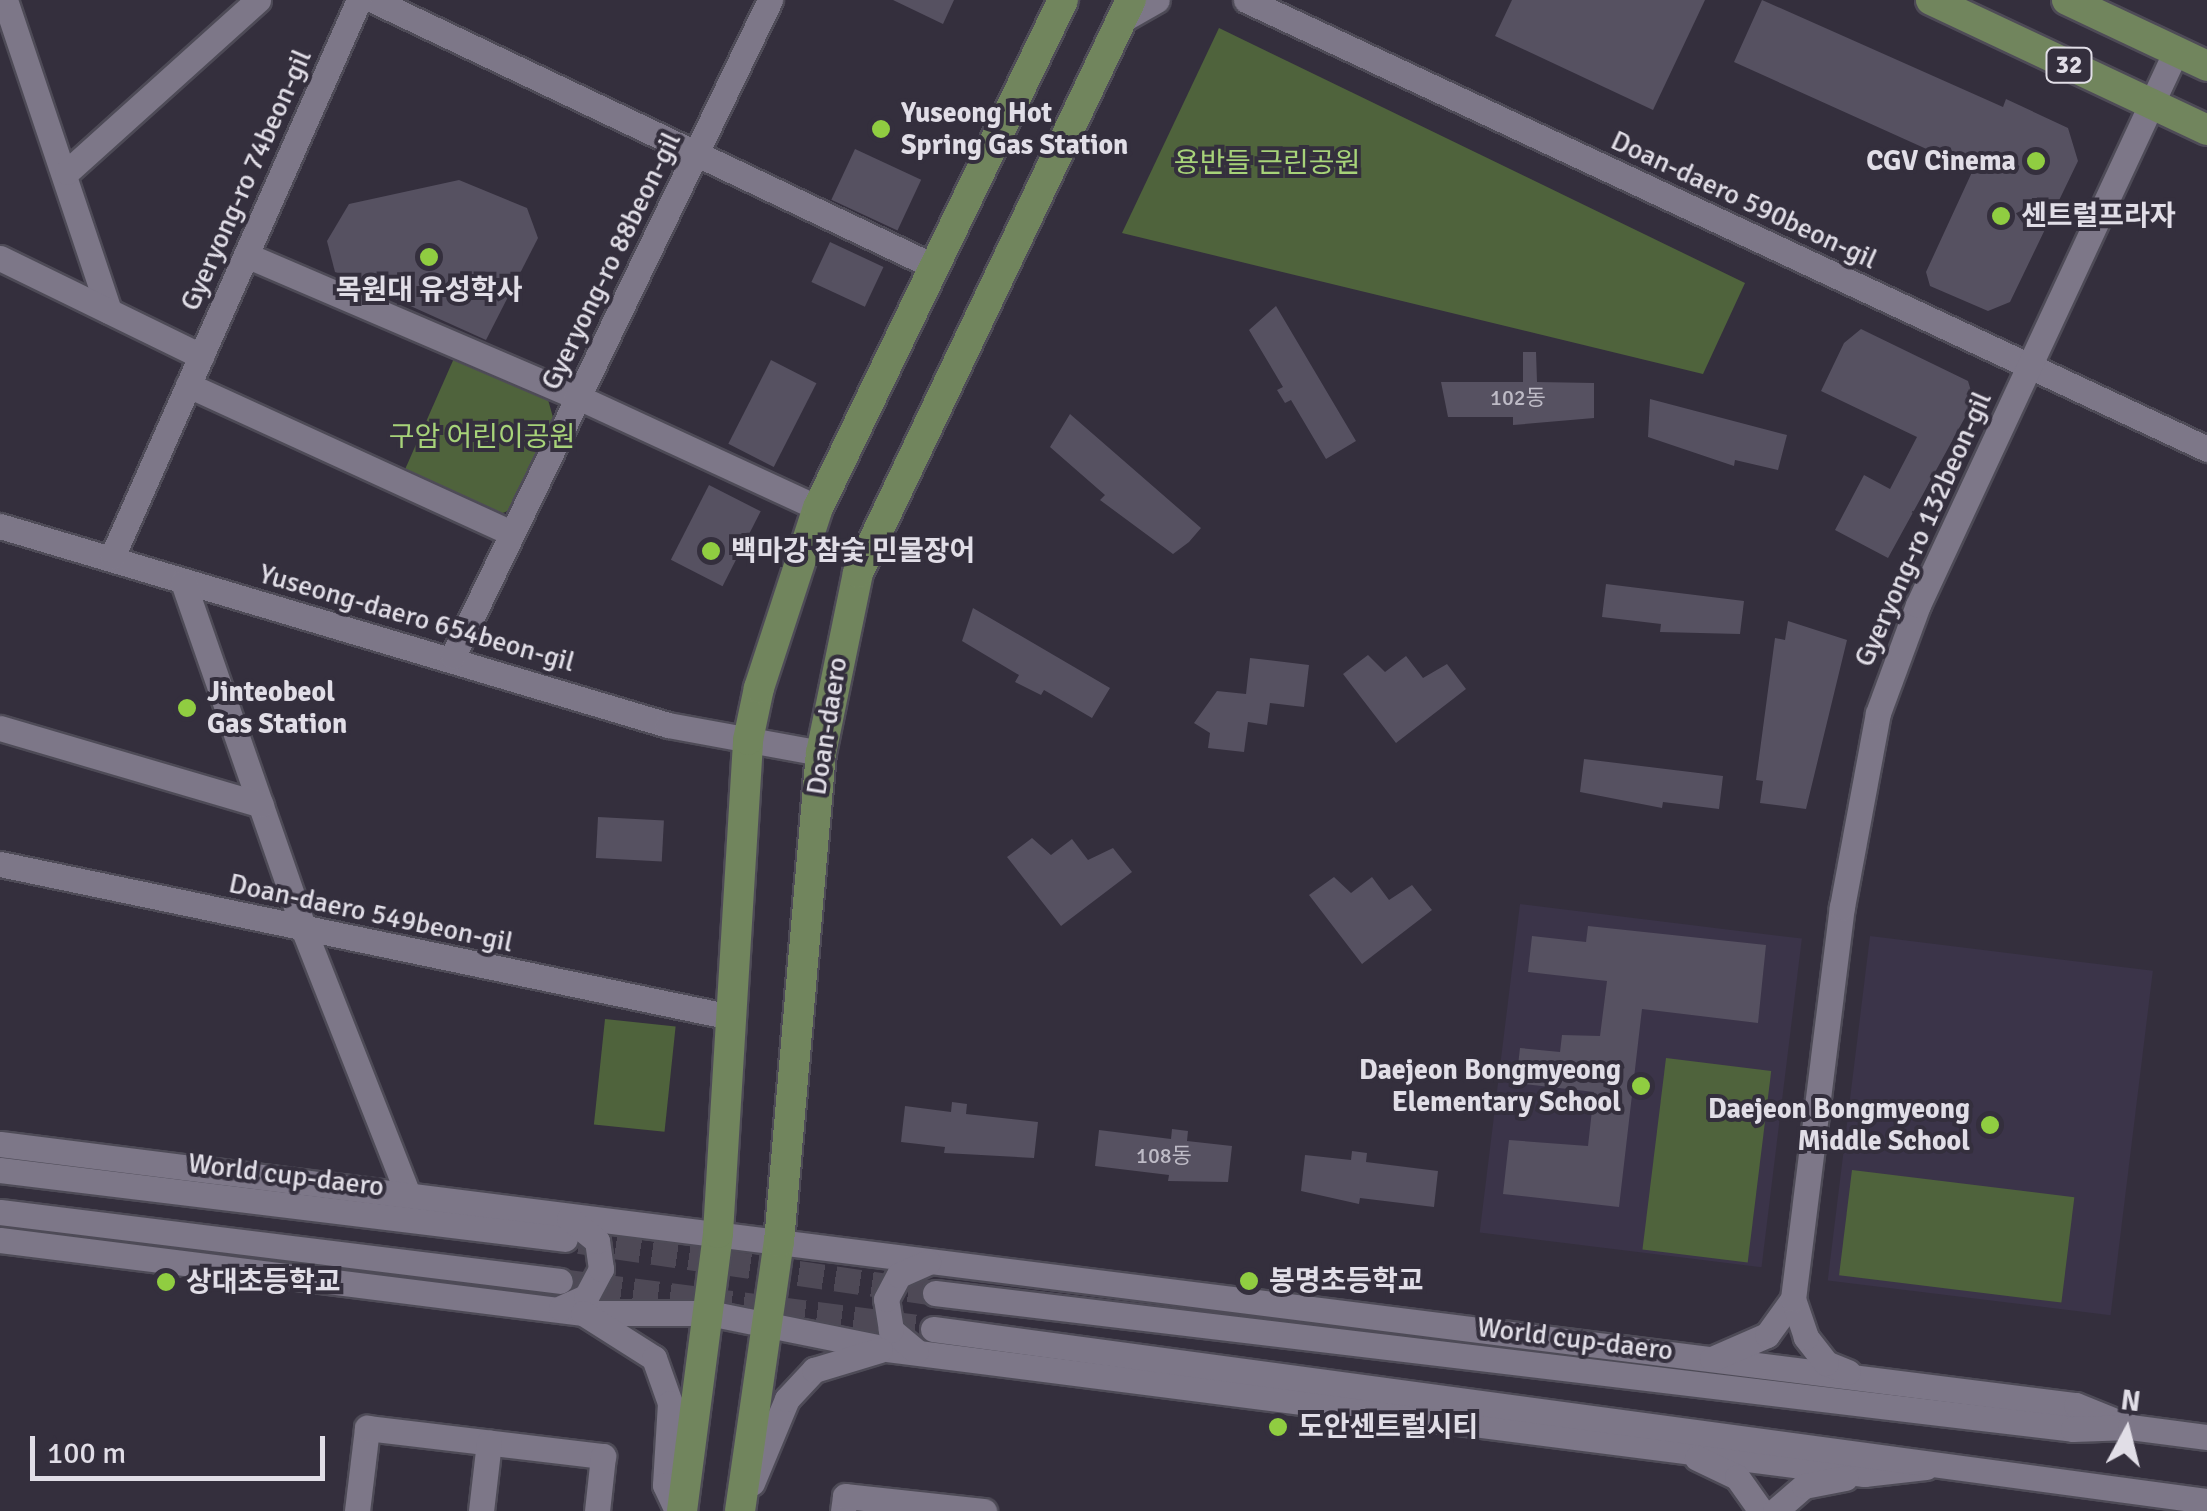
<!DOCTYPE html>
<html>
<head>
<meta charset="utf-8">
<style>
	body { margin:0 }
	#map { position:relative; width:2207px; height:1511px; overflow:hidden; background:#342f3d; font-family:Signika,"Noto Sans KR",sans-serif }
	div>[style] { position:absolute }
	.built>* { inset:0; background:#3b3449; transform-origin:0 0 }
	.green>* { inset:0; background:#4f633c; transform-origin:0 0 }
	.building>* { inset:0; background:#565161; transform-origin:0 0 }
	.minor-tunnel>* { height:25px; margin-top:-12.5px; transform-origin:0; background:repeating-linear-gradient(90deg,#4e4956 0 25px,transparent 0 37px) }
	.roads { filter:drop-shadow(2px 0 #4e4b57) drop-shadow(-2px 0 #4e4b57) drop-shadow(0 2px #4e4b57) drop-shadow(0 -2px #4e4b57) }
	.minor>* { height:25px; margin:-12.5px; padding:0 12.5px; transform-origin:12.5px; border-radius:12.5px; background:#7d7788 }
	.major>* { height:30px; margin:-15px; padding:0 15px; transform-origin:15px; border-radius:15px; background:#71855d }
	.dots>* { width:28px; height:28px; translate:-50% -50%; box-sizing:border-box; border:5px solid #342f3d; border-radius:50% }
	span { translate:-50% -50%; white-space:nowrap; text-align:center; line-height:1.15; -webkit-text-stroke:8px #342f3d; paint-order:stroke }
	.number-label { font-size:22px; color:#bebbc6 }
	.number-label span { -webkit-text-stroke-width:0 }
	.shield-label span { padding:2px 8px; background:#342f3d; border:2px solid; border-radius:8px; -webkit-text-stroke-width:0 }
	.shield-label { font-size:25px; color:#e1dee7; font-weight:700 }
	.poi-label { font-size:28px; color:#e1dee7; font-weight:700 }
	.left { translate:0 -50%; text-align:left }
	.right { translate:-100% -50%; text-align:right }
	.park-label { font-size:28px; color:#a7d379 }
	.street-label { font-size:28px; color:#e1dee7 }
	.north { position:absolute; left:2077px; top:1381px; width:100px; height:100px; -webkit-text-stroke:8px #342f3d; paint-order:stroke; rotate:7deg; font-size:28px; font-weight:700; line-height:40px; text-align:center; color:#e1dee7 }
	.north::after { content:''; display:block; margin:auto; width:35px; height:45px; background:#e1dee7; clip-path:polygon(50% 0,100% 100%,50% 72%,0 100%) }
	.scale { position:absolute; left:30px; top:1436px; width:295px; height:45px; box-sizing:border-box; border:5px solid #e1dee7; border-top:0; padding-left:12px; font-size:30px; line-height:35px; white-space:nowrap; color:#e1dee7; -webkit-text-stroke:8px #342f3d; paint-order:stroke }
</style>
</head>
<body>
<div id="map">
	<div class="built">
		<i style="left:1520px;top:904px;width:284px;height:331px;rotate:7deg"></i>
		<i style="left:1870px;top:936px;width:285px;height:347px;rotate:7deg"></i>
	</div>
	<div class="green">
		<i style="clip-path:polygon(1219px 28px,1745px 283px,1703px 374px,1122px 233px)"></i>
		<i style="clip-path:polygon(455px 356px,547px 396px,554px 421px,510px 510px,498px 515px,403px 474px)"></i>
		<i style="left:605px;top:1019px;width:71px;height:106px;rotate:6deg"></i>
		<i style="left:1666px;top:1058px;width:106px;height:193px;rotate:7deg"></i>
		<i style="left:1852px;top:1170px;width:224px;height:106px;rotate:7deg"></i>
	</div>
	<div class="building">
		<i style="clip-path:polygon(893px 0,954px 0,943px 24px)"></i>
		<i style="clip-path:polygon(1512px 0,1705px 0,1653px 110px,1495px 36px)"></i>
		<i style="clip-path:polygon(1762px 0,2003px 107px,2006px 99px,2068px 128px,2078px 161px,2010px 302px,1988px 311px,1930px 286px,1926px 272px,1973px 170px,1734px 62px)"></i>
		<i style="left:855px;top:149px;width:73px;height:56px;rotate:25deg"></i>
		<i style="clip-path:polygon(459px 180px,527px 208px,538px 238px,486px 340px,335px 272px,327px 241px,349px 204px)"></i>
		<i style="left:830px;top:242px;width:59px;height:44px;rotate:25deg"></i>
		<i style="clip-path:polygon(1276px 306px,1356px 441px,1326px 459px,1291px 400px,1285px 403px,1277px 390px,1283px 387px,1249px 330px)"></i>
		<i style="clip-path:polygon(1861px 329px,1968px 381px,1974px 401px,1888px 558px,1835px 530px,1864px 475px,1890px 489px,1917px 437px,1821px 391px,1844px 343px)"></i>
		<i style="clip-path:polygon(1523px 352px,1536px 352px,1537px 382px,1594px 383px,1594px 418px,1513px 425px,1513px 417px,1448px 417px,1441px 382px,1523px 382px)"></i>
		<i style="left:771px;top:360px;width:51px;height:94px;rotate:27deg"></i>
		<i style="clip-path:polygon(1650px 399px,1787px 435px,1778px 470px,1735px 460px,1734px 466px,1648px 437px)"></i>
		<i style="clip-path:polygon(1070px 414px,1201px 528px,1189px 542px,1173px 554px,1100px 500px,1105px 495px,1050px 447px)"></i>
		<i style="left:709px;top:485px;width:58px;height:84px;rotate:27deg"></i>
		<i style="clip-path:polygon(1606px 584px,1744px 601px,1740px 634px,1660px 632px,1661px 624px,1602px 617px)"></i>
		<i style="clip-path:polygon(973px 608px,1110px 688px,1092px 718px,1044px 690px,1041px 695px,1015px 682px,1019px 675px,962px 641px)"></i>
		<i style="clip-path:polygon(1788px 621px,1847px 640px,1806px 809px,1760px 803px,1763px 781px,1756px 780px,1775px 638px,1785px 640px)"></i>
		<i style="clip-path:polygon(1368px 655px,1385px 672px,1406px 656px,1423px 678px,1447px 664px,1466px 689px,1396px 743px,1343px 674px)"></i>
		<i style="clip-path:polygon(1250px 658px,1309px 665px,1304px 707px,1270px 703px,1267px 725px,1248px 722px,1244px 752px,1208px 748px,1210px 733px,1194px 723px,1217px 691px,1246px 694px)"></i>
		<i style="clip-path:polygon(1584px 759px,1723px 776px,1719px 809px,1663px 802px,1662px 808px,1580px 792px)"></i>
		<i style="left:598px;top:817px;width:66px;height:41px;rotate:3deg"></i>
		<i style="clip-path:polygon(1032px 838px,1051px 855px,1072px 839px,1088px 860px,1113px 848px,1132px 872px,1061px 926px,1007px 857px)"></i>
		<i style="clip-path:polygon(1334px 877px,1351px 893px,1372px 877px,1389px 900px,1412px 885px,1432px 910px,1362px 964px,1309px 895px)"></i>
		<i style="clip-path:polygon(1588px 926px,1766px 945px,1758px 1023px,1642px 1009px,1619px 1207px,1503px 1194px,1509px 1140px,1588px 1146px,1594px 1092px,1516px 1083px,1520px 1048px,1560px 1052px,1562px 1035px,1600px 1036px,1607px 981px,1528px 972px,1532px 936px,1586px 942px)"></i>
		<i style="clip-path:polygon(952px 1102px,967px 1104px,966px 1114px,1038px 1122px,1034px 1158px,944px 1153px,945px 1147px,901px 1142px,905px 1106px,951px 1112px)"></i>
		<i style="clip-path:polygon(1172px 1129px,1188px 1131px,1187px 1141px,1232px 1146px,1228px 1182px,1168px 1181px,1169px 1175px,1095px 1166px,1099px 1130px,1171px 1139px)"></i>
		<i style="clip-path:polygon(1352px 1151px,1367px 1153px,1366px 1162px,1438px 1171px,1434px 1207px,1360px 1198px,1359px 1204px,1301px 1191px,1305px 1155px,1351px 1160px)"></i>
	</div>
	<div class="minor-tunnel">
		<i style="left:579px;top:1241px;width:360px;rotate:8.3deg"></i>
		<i style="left:560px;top:1281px;width:376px;rotate:7.3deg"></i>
	</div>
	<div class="roads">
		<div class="minor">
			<i style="left:5px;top:0;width:328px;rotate:71.5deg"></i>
			<i style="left:373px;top:0;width:620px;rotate:25.41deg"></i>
			<i style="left:1246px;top:0;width:1061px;rotate:25.04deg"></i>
			<i style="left:1122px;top:20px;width:40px;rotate:-29.7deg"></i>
			<i style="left:67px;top:172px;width:257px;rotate:-42deg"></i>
			<i style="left:246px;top:255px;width:361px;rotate:23.2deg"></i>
			<i style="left:578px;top:397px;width:264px;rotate:24.8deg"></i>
			<i style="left:0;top:258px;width:224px;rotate:26deg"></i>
			<i style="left:188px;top:385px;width:356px;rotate:24.6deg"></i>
			<i style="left:0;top:526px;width:697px;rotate:16.59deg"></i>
			<i style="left:668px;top:725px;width:156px;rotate:10.4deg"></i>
			<i style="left:112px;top:557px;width:609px;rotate:-66.09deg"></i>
			<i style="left:183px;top:582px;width:372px;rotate:70.8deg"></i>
			<i style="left:305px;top:933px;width:278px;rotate:68.5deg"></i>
			<i style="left:453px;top:656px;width:729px;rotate:-64.21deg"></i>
			<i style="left:0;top:728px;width:272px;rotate:16.4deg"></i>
			<i style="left:0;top:864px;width:747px;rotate:11.82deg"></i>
			<i style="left:0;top:1144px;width:2092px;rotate:7.17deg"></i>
			<i style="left:2076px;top:1405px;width:58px;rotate:22.2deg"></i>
			<i style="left:0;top:1170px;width:569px;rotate:6.96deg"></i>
			<i style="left:0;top:1212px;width:564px;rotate:7.02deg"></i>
			<i style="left:0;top:1240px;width:588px;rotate:7.14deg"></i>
			<i style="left:583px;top:1313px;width:126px"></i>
			<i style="left:709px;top:1313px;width:182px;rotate:11.4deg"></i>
			<i style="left:887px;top:1349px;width:985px;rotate:7.29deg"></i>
			<i style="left:1864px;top:1474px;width:62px;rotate:-6.4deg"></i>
			<i style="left:935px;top:1293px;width:1146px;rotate:6.81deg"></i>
			<i style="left:2073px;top:1429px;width:57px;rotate:-2deg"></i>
			<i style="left:2130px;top:1427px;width:78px;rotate:7.4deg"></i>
			<i style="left:561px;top:1308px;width:27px;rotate:-24deg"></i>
			<i style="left:586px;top:1297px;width:32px;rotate:-62deg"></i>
			<i style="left:601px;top:1269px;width:28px;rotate:-98deg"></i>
			<i style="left:597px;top:1241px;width:36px;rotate:-141deg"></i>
			<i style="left:583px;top:1313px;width:84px;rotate:32.4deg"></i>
			<i style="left:654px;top:1358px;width:48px;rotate:70.4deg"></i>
			<i style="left:670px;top:1403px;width:82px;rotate:93.5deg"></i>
			<i style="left:665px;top:1485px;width:29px;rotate:65deg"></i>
			<i style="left:933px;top:1329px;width:1286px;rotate:7.69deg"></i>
			<i style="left:916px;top:1351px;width:33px;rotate:-140deg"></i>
			<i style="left:891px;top:1330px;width:31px;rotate:-99deg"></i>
			<i style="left:886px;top:1299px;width:27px;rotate:-62deg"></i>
			<i style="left:899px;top:1275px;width:32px;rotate:-24deg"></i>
			<i style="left:1712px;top:1359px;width:60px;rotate:-23.6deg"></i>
			<i style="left:1767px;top:1335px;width:44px;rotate:-54.2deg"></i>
			<i style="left:1848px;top:1372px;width:24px;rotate:-158deg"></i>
			<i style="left:1826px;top:1363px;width:33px;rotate:-128deg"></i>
			<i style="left:1806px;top:1337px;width:40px;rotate:-108.9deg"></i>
			<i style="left:1793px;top:1299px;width:395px;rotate:-82.9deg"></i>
			<i style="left:1842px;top:907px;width:197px;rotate:-79.5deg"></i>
			<i style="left:1878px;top:713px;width:115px;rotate:-69.7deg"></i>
			<i style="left:1918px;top:605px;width:611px;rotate:-65.03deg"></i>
			<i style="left:1697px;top:1458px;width:44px;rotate:25.4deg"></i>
			<i style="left:1737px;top:1477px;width:42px;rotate:54.8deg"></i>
			<i style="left:752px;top:1483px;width:91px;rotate:-67.4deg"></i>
			<i style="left:787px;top:1399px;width:40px;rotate:-47deg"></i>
			<i style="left:814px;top:1370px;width:69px;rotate:-16.9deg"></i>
			<i style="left:357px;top:1511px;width:84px;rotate:-83.1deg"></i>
			<i style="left:367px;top:1428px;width:238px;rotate:6.8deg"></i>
			<i style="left:603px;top:1456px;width:55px;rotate:96.2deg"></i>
			<i style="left:481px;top:1511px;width:69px;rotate:-83.4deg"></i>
			<i style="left:843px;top:1511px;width:15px;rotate:-82deg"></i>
			<i style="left:845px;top:1496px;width:140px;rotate:6.2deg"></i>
			<i style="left:1775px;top:1511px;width:38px;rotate:-41deg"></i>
			<i style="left:1804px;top:1486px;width:42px;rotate:-11deg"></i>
		</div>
		<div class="major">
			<i style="left:1931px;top:0;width:305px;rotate:25.2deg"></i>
			<i style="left:2067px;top:0;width:155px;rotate:25.2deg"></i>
			<i style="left:682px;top:1511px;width:280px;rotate:-82.6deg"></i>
			<i style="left:718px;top:1233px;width:494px;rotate:-86.5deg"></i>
			<i style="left:748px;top:740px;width:53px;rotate:-78.1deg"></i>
			<i style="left:759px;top:688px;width:189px;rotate:-71.9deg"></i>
			<i style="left:818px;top:508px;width:564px;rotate:-64.25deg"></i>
			<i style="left:740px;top:1511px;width:272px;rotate:-81.8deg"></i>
			<i style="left:779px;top:1242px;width:491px;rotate:-85.1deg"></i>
			<i style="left:821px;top:753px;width:184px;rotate:-78.4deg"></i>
			<i style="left:858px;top:573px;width:635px;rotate:-64.53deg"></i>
		</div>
	</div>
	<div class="dots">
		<i style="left:881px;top:129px;background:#90cd41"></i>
		<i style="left:2036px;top:161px;background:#90cd41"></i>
		<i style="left:2001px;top:216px;background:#90cd41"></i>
		<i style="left:429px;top:257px;background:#90cd41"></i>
		<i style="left:711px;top:551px;background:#90cd41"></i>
		<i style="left:187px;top:708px;background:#90cd41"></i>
		<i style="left:1641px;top:1086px;background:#90cd41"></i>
		<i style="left:1990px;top:1125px;background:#90cd41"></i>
		<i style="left:1249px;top:1281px;background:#90cd41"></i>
		<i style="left:166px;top:1282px;background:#90cd41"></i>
		<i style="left:1278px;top:1427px;background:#90cd41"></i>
	</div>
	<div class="number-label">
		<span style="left:1518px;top:398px">102동</span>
		<span style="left:1164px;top:1156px">108동</span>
	</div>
	<div class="shield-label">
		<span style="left:2069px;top:65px">32</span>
	</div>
	<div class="poi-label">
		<span class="left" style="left:901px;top:129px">Yuseong Hot<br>Spring Gas Station</span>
		<span class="right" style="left:2016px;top:161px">CGV Cinema</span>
		<span class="left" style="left:2021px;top:216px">센트럴프라자</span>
		<span style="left:429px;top:290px">목원대 유성학사</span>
		<span class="left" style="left:731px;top:551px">백마강 참숯 민물장어</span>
		<span class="left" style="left:207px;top:708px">Jinteobeol<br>Gas Station</span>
		<span class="right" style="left:1621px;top:1086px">Daejeon Bongmyeong<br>Elementary School</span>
		<span class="right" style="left:1970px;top:1125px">Daejeon Bongmyeong<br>Middle School</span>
		<span class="left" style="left:1269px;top:1281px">봉명초등학교</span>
		<span class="left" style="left:186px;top:1282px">상대초등학교</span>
		<span class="left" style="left:1298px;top:1427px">도안센트럴시티</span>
	</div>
	<div class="park-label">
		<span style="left:1267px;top:163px">용반들 근린공원</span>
		<span style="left:482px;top:437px">구암 어린이공원</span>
	</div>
	<div class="street-label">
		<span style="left:246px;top:180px;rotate:-66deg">Gyeryong-ro 74beon-gil</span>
		<span style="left:1744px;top:200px;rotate:25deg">Doan-daero 590beon-gil</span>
		<span style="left:611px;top:261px;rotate:-64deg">Gyeryong-ro 88beon-gil</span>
		<span style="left:1923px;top:529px;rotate:-66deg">Gyeryong-ro 132beon-gil</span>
		<span style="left:417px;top:618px;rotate:16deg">Yuseong-daero 654beon-gil</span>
		<span style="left:827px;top:726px;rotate:-81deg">Doan-daero</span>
		<span style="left:371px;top:913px;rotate:12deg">Doan-daero 549beon-gil</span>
		<span style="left:286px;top:1175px;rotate:7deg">World cup-daero</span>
		<span style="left:1575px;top:1339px;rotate:7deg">World cup-daero</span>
	</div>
	<div class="north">N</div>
	<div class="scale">100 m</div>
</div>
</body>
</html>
